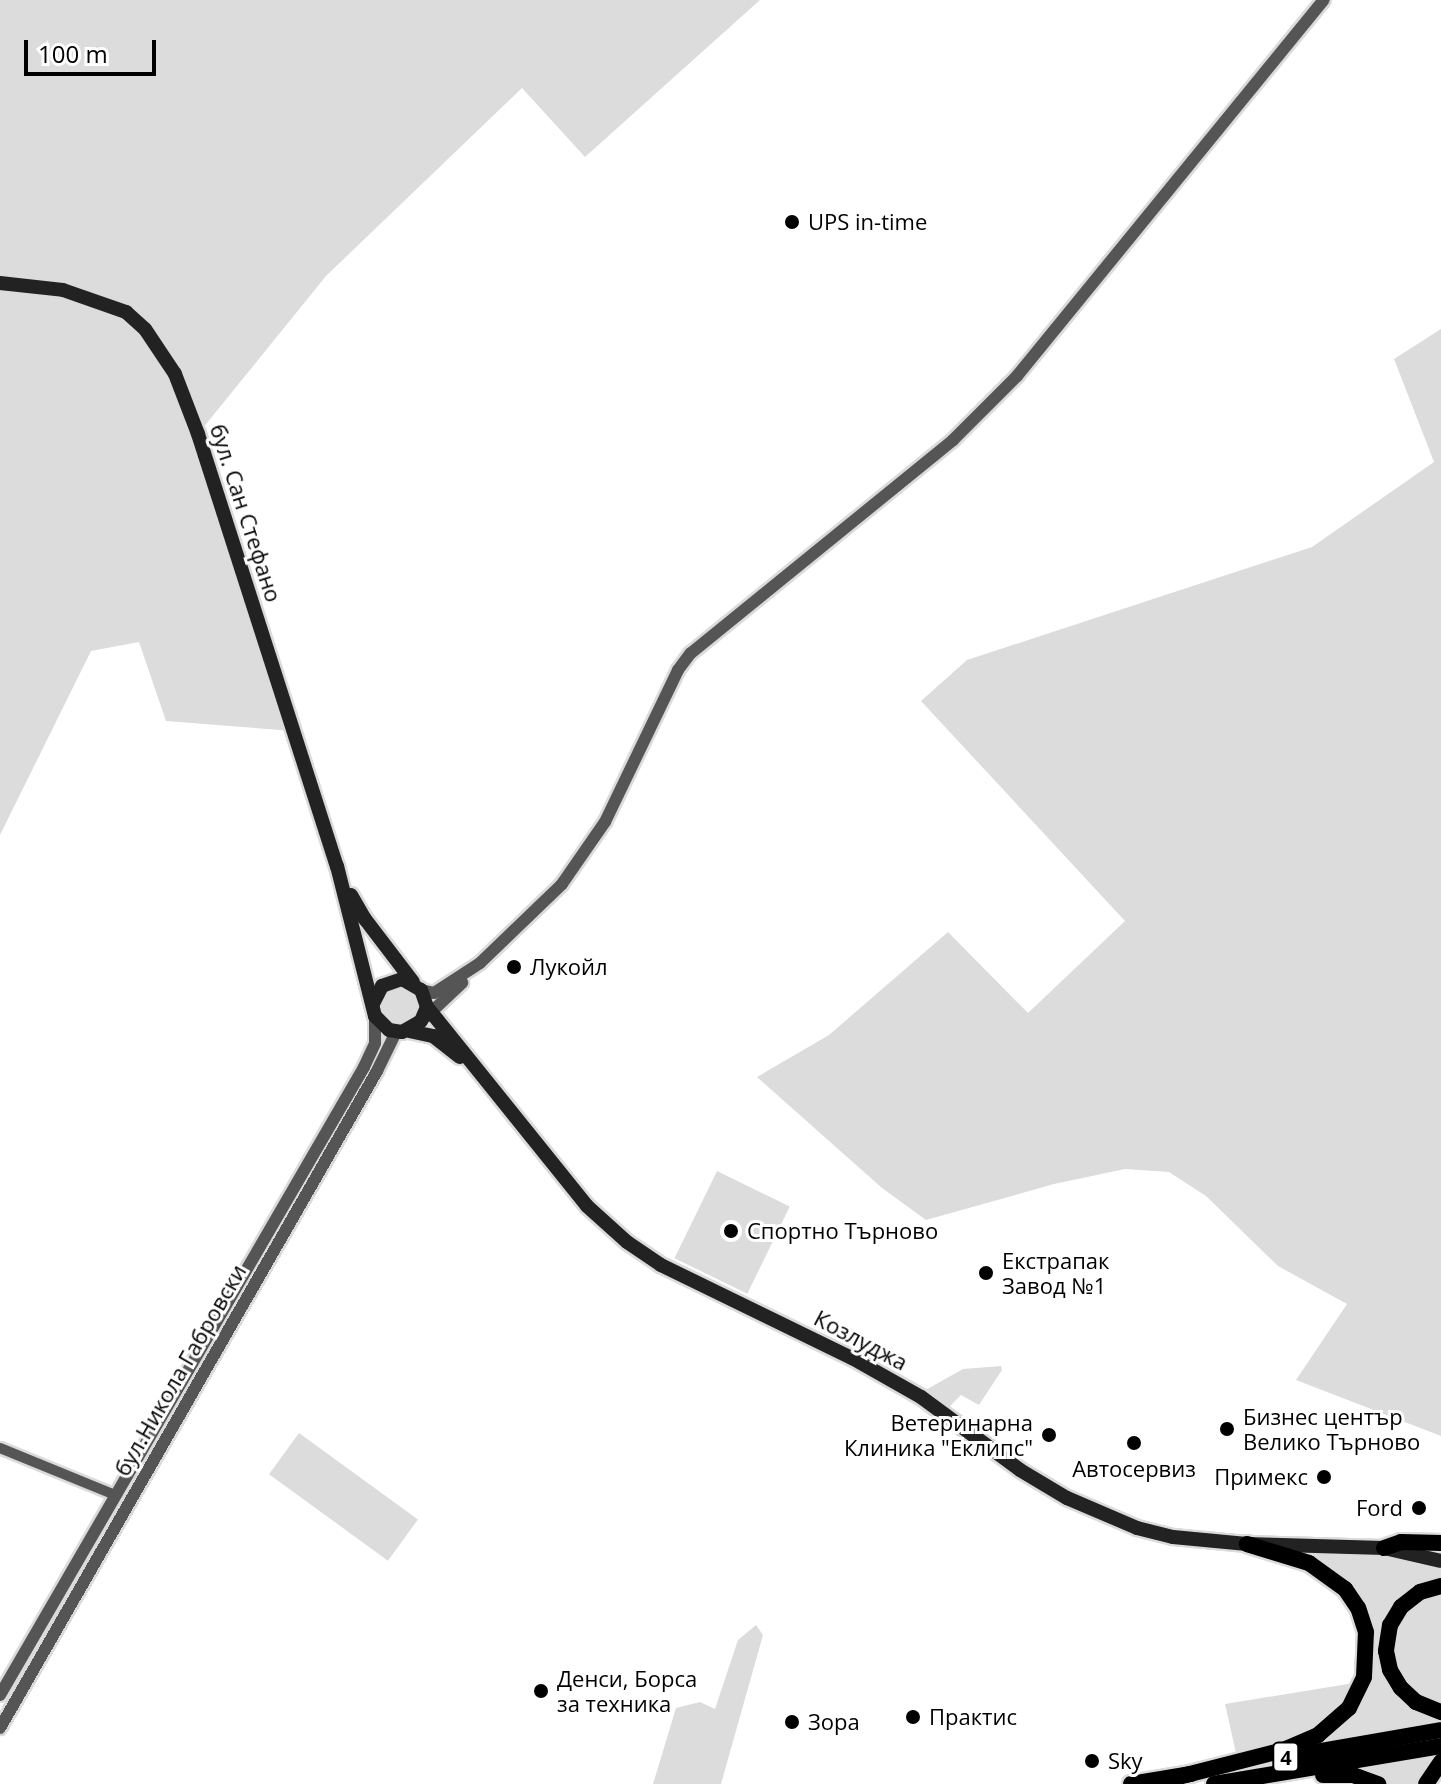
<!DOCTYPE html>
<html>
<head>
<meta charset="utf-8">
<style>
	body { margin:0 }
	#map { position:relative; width:1441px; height:1784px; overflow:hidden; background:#fff; font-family:"Open Sans",sans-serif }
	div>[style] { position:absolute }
	.green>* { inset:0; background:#dcdcdc; transform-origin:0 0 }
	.round { border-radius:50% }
	.roads { filter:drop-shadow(2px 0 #dbdbdb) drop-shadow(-2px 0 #dbdbdb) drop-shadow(0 2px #dbdbdb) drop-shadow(0 -2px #dbdbdb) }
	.minor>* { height:10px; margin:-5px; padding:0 5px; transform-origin:5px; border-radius:5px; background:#555 }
	.tertiary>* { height:12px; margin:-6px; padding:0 6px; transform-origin:6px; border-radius:6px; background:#555 }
	.secondary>* { height:14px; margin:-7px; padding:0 7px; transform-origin:7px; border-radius:7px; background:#222 }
	.primary>* { height:16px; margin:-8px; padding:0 8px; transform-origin:8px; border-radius:8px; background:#000 }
	.dots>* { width:22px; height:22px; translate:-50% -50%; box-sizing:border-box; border:4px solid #fff; border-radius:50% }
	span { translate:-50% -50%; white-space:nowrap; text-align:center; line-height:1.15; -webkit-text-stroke:6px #fff; paint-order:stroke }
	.shield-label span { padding:2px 6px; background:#fff; border:2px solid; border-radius:6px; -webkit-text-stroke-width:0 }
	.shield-label { font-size:20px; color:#000; font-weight:700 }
	.poi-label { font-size:22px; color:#000 }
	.left { translate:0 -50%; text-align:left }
	.right { translate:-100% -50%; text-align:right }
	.street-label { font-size:22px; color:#000 }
	.scale { position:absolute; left:24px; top:40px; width:132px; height:36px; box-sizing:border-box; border:4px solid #000; border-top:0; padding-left:10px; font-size:24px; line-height:28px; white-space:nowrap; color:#000; -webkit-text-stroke:6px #fff; paint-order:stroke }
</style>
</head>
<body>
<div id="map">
	<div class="green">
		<i style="clip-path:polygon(0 0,760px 0,585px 157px,522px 88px,326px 276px,198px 434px,293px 731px,166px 721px,139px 642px,91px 651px,0 835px)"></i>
		<i style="clip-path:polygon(1441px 329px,1441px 1436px,1296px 1380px,1347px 1304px,1278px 1266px,1206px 1196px,1169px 1172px,1125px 1169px,1054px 1184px,926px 1220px,882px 1188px,757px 1077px,829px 1035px,948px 932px,1028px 1013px,1125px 921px,921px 701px,967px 660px,1312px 547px,1434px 462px,1394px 359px)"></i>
		<i class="round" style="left:381px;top:989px;width:36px;height:36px"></i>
		<i style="left:717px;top:1171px;width:81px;height:97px;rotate:26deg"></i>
		<i style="clip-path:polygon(1001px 1366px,1002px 1370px,979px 1405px,961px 1395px,946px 1410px,922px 1392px,963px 1369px)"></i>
		<i style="left:299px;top:1433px;width:147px;height:51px;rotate:36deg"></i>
		<i style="clip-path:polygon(1290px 1550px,1390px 1555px,1441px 1567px,1441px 1582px,1406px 1596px,1383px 1663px,1441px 1717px,1441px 1723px,1303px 1748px,1354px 1708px,1364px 1612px)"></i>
		<i style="clip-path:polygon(1441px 1591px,1441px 1708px,1418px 1698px,1393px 1663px,1393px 1633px,1412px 1604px)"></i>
		<i style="clip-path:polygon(756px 1625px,763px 1635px,721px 1784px,653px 1784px,676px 1708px,700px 1702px,715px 1709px,738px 1640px)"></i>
		<i style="clip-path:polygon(1354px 1683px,1344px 1705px,1319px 1727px,1285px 1743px,1236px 1753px,1225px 1704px)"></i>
		<i style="clip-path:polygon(1441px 1750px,1441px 1758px,1421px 1784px,1385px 1784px,1339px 1769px)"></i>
	</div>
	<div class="roads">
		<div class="minor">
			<i style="left:0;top:1448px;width:124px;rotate:22.2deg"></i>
		</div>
		<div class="tertiary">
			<i style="left:421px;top:990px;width:13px;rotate:13deg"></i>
			<i style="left:434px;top:993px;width:55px;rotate:-33.1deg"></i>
			<i style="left:480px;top:963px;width:114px;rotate:-43.9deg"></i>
			<i style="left:562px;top:884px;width:75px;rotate:-55.3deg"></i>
			<i style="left:605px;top:822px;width:169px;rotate:-64.3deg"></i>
			<i style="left:678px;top:670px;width:21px;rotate:-53deg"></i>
			<i style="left:691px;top:653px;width:338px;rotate:-39.1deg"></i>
			<i style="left:953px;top:440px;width:91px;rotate:-45deg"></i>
			<i style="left:1017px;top:376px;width:485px;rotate:-50.8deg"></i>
			<i style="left:426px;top:1017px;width:50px;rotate:-43.4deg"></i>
			<i style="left:0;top:1695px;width:726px;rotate:-59.9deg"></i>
			<i style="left:364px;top:1067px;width:26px;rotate:-65deg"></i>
			<i style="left:375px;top:1043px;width:27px;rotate:-90deg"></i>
			<i style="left:0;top:1728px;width:757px;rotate:-60.15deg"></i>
			<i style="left:377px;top:1071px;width:43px;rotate:-64deg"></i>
		</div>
		<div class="secondary">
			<i style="left:0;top:283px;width:63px;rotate:6.3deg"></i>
			<i style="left:63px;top:290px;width:67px;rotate:19.2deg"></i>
			<i style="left:126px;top:312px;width:25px;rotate:42deg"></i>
			<i style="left:145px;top:329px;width:54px;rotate:56.3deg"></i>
			<i style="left:175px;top:374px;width:64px;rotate:69deg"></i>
			<i style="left:198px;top:434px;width:454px;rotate:72.2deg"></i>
			<i style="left:337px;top:866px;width:155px;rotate:75.8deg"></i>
			<i style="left:375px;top:1016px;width:20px;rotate:45deg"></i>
			<i style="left:389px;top:1030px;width:13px;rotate:9deg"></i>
			<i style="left:402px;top:1032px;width:22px;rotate:-30deg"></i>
			<i style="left:421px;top:1021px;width:15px;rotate:-67deg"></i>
			<i style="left:427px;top:1007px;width:18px;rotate:-109deg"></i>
			<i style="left:421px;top:990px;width:22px;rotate:-150deg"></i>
			<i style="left:402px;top:979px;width:21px;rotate:161deg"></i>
			<i style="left:382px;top:986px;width:20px;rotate:117deg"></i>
			<i style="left:351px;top:895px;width:28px;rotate:60deg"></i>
			<i style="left:365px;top:919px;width:79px;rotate:52.7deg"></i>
			<i style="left:427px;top:1007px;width:255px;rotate:51.2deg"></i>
			<i style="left:587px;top:1206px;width:54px;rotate:42deg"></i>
			<i style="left:627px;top:1242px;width:41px;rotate:34.1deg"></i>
			<i style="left:661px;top:1265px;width:212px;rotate:26deg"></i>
			<i style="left:852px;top:1358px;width:79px;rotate:29.5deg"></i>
			<i style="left:921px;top:1397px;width:123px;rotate:36.4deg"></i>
			<i style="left:1020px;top:1470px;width:55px;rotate:30.8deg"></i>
			<i style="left:1067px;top:1498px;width:76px;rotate:23.2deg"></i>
			<i style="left:1137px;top:1528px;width:37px;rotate:14deg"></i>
			<i style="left:1173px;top:1537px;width:74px;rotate:5.4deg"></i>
			<i style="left:1247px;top:1544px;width:137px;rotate:1.7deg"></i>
			<i style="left:1384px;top:1548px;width:58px;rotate:12.8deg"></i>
			<i style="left:409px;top:1031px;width:25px;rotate:12deg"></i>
			<i style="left:433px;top:1036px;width:34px;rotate:38deg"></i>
		</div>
		<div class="primary">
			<i style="left:1384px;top:1548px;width:18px;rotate:-19deg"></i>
			<i style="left:1401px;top:1542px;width:40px;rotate:1.4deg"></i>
			<i style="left:1441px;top:1586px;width:22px;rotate:164deg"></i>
			<i style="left:1420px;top:1592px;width:24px;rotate:142deg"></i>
			<i style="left:1401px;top:1607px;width:21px;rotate:121deg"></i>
			<i style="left:1390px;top:1625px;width:26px;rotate:99deg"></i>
			<i style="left:1386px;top:1651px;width:19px;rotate:78deg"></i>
			<i style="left:1390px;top:1670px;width:21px;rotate:59deg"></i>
			<i style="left:1401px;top:1688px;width:21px;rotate:43deg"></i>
			<i style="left:1416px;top:1702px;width:27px;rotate:22deg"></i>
			<i style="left:1281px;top:1758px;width:162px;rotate:-9.9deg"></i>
			<i style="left:1323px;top:1775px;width:30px"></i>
			<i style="left:1353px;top:1775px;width:27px;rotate:20deg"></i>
			<i style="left:1182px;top:1776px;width:104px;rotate:-14.4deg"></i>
			<i style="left:1283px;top:1750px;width:38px;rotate:-23deg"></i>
			<i style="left:1318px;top:1735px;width:41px;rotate:-41.1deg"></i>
			<i style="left:1349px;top:1708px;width:34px;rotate:-64deg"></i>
			<i style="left:1364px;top:1677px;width:45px;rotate:-87.5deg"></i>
			<i style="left:1366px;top:1632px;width:25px;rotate:-108deg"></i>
			<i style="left:1358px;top:1608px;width:23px;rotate:-124deg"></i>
			<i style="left:1345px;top:1589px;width:44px;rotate:-144.2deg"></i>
			<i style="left:1309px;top:1563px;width:65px;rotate:-163deg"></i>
			<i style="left:1131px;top:1784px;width:61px;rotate:-9.5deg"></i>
			<i style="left:1214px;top:1784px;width:230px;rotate:-9.5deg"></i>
			<i style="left:1426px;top:1784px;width:27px;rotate:-56deg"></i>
		</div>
	</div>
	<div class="dots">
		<i style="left:792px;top:222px;background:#000"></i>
		<i style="left:514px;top:967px;background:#000"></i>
		<i style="left:731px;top:1231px;background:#000"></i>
		<i style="left:986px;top:1273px;background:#000"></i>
		<i style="left:1227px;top:1429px;background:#000"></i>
		<i style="left:1049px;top:1435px;background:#000"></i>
		<i style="left:1134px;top:1443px;background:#000"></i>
		<i style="left:1324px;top:1477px;background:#000"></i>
		<i style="left:1419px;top:1508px;background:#000"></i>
		<i style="left:541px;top:1691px;background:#000"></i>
		<i style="left:913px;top:1717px;background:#000"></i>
		<i style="left:792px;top:1722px;background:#000"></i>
		<i style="left:1092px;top:1761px;background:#000"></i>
	</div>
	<div class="shield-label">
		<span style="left:1286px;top:1757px">4</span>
	</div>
	<div class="poi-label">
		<span class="left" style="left:808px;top:222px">UPS in-time</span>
		<span class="left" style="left:530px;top:967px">Лукойл</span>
		<span class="left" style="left:747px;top:1231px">Спортно Търново</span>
		<span class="left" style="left:1002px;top:1273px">Екстрапак<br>Завод №1</span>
		<span class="left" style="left:1243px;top:1429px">Бизнес център<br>Велико Търново</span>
		<span class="right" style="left:1033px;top:1435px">Ветеринарна<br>Клиника "Еклипс"</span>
		<span style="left:1134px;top:1469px">Автосервиз</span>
		<span class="right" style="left:1308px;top:1477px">Примекс</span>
		<span class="right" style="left:1403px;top:1508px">Ford</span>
		<span class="left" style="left:557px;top:1691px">Денси, Борса<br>за техника</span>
		<span class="left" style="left:929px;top:1717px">Практис</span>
		<span class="left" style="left:808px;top:1722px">Зора</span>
		<span class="left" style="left:1108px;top:1761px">Sky</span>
	</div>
	<div class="street-label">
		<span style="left:246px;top:513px;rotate:72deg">бул. Сан Стефано</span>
		<span style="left:861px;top:1340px;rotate:28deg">Козлуджа</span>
		<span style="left:180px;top:1370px;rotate:-60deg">бул.Никола Габровски</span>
	</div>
	<div class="scale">100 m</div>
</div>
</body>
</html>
